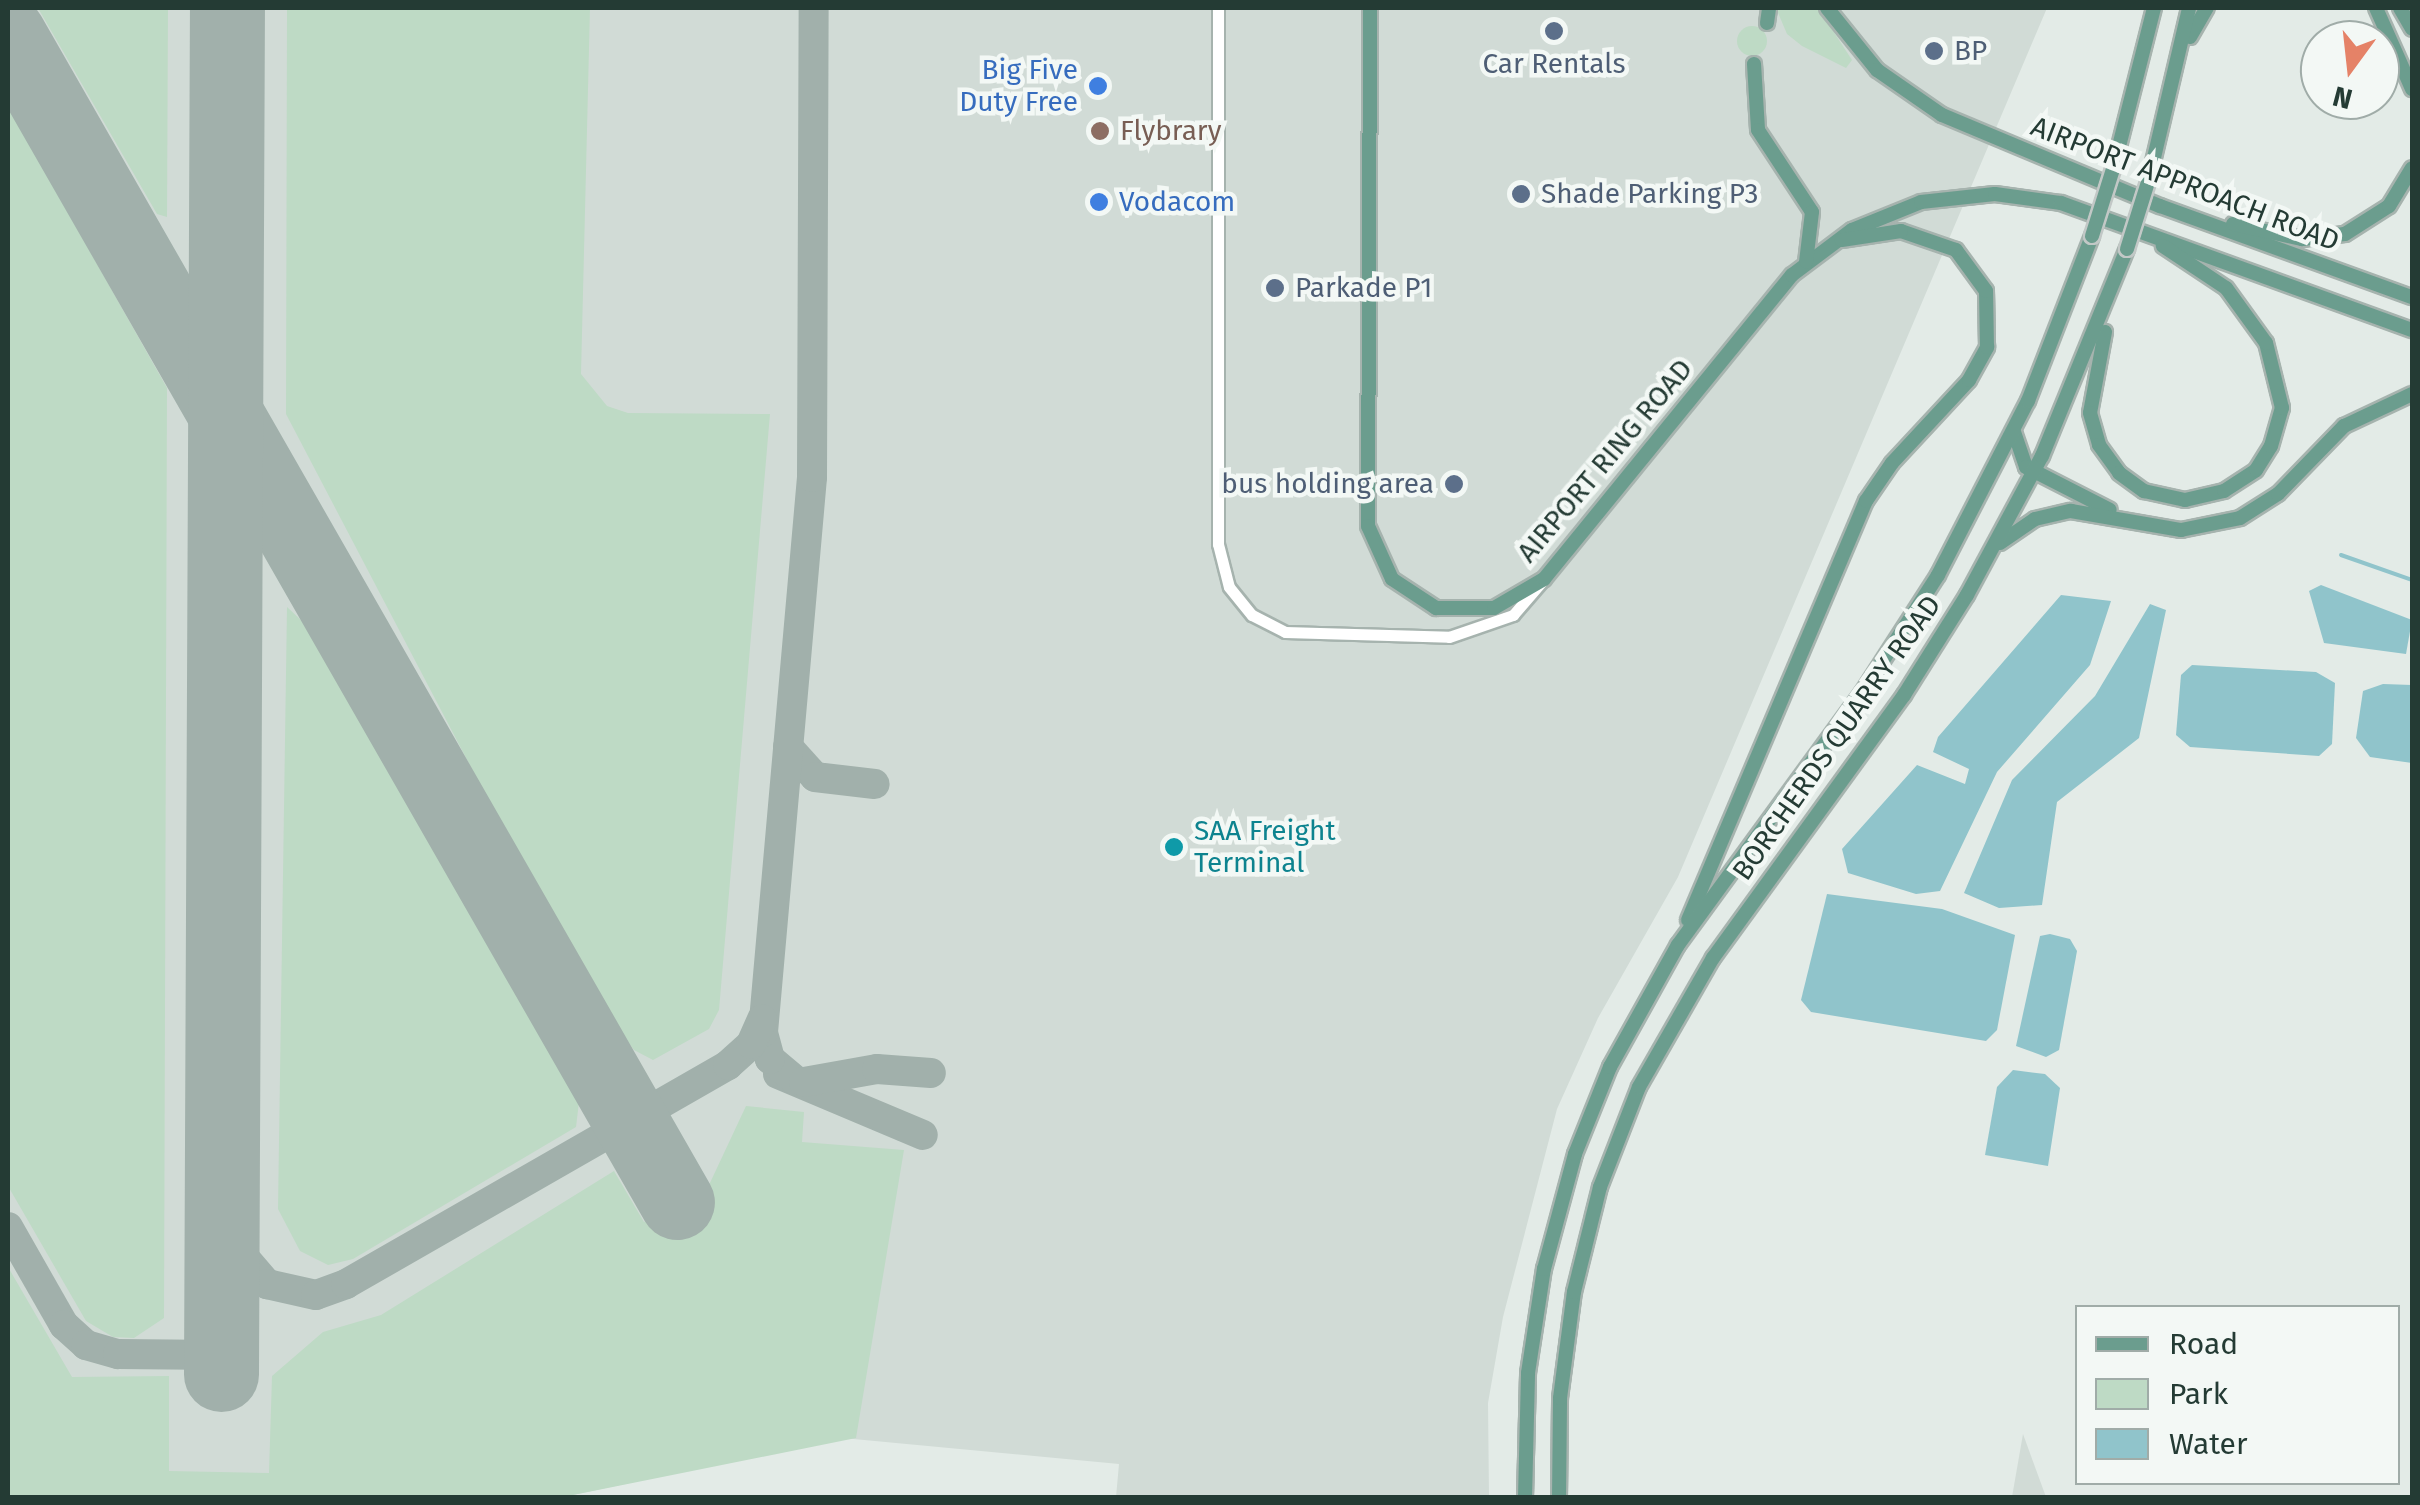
<!DOCTYPE html>
<html>
<head>
<meta charset="utf-8">
<style>
	body { margin:0 }
	#map { position:relative; width:2420px; height:1505px; overflow:hidden; background:#e3ebe7; font-family:"Fira Sans",sans-serif }
	div>[style] { position:absolute }
	.built>* { inset:0; background:#d1dbd6 }
	.green>* { inset:0; background:#bedac5 }
	.round { border-radius:50% }
	.water>* { inset:0; background:#90c4cb }
	.stream>* { height:4px; margin:-2px; padding:0 2px; transform-origin:2px; border-radius:2px; background:#90c4cb }
	.taxiway>* { height:30px; margin:-15px; padding:0 15px; transform-origin:15px; border-radius:15px; background:#a1b0ab }
	.runway>* { height:75px; margin:-37.5px; padding:0 37.5px; transform-origin:37.5px; border-radius:37.5px; background:#a1b0ab }
	.roads { filter:drop-shadow(2px 0 #a6b3ae) drop-shadow(-2px 0 #a6b3ae) drop-shadow(0 2px #a6b3ae) drop-shadow(0 -2px #a6b3ae) }
	.minor>* { height:11px; margin:-5.5px; padding:0 5.5px; transform-origin:5.5px; border-radius:5.5px; background:#fff }
	.major>* { height:14px; margin:-7px; padding:0 7px; transform-origin:7px; border-radius:7px; background:#6b9d8e }
	.bridges { filter:drop-shadow(2px 0 #c2c8c6) drop-shadow(-2px 0 #c2c8c6) drop-shadow(0 2px #c2c8c6) drop-shadow(0 -2px #c2c8c6) }
	.major-bridge>* { height:14px; margin:-7px; padding:0 7px; transform-origin:7px; border-radius:7px; background:#6b9d8e }
	.dots>* { width:28px; height:28px; translate:-50% -50%; box-sizing:border-box; border:5px solid #f3f8f5; border-radius:50% }
	span { translate:-50% -50%; white-space:nowrap; text-align:center; line-height:1.15; -webkit-text-stroke:9px #f3f8f5; paint-order:stroke }
	.service-label { font-size:28px; color:#4e5e75 }
	.left { translate:0 -50%; text-align:left }
	.right { translate:-100% -50%; text-align:right }
	.shop-label { font-size:28px; color:#366cbe }
	.education-label { font-size:28px; color:#785e54 }
	.street-label { font-size:28px; color:#243b34 }
	.culture-label { font-size:28px; color:#0d838f }
	.frame { position:absolute; inset:0; border:10px solid #243b34; pointer-events:none }
	.legend { position:absolute; left:2075px; top:1305px; width:325px; height:180px; box-sizing:border-box; background:#f3f8f5; border:2px solid #a0aca8; margin:0; padding:12px 18px; list-style:none; font-size:30px; color:#243b34 }
	.legend li { display:flex; align-items:center; gap:20px; height:50px }
	.legend b { width:50px; border:2px solid #a0aca8 }
	.north { position:absolute; left:2300px; top:20px; width:100px; height:100px; box-sizing:border-box; background:#f3f8f5; border:2px solid #a0aca8; border-radius:50%; rotate:195deg; font-size:28px; font-weight:700; line-height:40px; text-align:center; color:#243b34 }
	.north::after { content:''; display:block; margin:auto; width:35px; height:45px; background:#e58267; clip-path:polygon(50% 0,100% 100%,50% 72%,0 100%) }
</style>
</head>
<body>
<div id="map">
	<div class="built">
		<i style="clip-path:polygon(8px 8px,2047px 8px,1678px 877px,1598px 1018px,1557px 1109px,1503px 1317px,1488px 1403px,1489px 1497px,1116px 1497px,1119px 1464px,843px 1438px,563px 1497px,8px 1498px)"></i>
		<i style="clip-path:polygon(2023px 1434px,2046px 1497px,2012px 1497px)"></i>
	</div>
	<div class="green">
		<i style="clip-path:polygon(38px 8px,168px 8px,167px 217px,157px 214px)"></i>
		<i style="clip-path:polygon(287px 8px,590px 8px,581px 374px,607px 406px,628px 413px,770px 414px,719px 1010px,709px 1029px,653px 1060px,634px 1050px,586px 987px,286px 414px)"></i>
		<i style="clip-path:polygon(1776px 8px,1818px 8px,1852px 60px,1846px 68px,1802px 46px,1787px 34px)"></i>
		<i class="round" style="left:1737px;top:26px;width:30px;height:30px"></i>
		<i style="clip-path:polygon(8px 106px,167px 388px,164px 1318px,134px 1338px,113px 1337px,86px 1321px,8px 1186px)"></i>
		<i style="clip-path:polygon(287px 607px,302px 621px,579px 1102px,576px 1127px,353px 1259px,328px 1265px,300px 1251px,278px 1209px)"></i>
		<i style="clip-path:polygon(746px 1106px,804px 1112px,802px 1142px,904px 1150px,856px 1438px,563px 1497px,8px 1497px,8px 1267px,72px 1377px,169px 1376px,169px 1471px,269px 1473px,272px 1376px,323px 1332px,381px 1315px,614px 1171px,644px 1222px,709px 1185px)"></i>
	</div>
	<div class="water">
		<i style="clip-path:polygon(2321px 585px,2412px 620px,2406px 654px,2324px 643px,2309px 591px)"></i>
		<i style="clip-path:polygon(2061px 595px,2111px 601px,2090px 665px,1997px 772px,1940px 891px,1916px 894px,1848px 873px,1842px 849px,1917px 765px,1965px 784px,1969px 769px,1933px 752px,1938px 737px)"></i>
		<i style="clip-path:polygon(2150px 604px,2166px 610px,2139px 738px,2057px 802px,2042px 905px,1999px 908px,1964px 893px,2012px 780px,2095px 696px)"></i>
		<i style="clip-path:polygon(2192px 665px,2316px 672px,2335px 683px,2332px 744px,2319px 756px,2190px 747px,2176px 735px,2181px 675px)"></i>
		<i style="clip-path:polygon(2383px 684px,2412px 685px,2412px 763px,2370px 757px,2356px 738px,2363px 691px)"></i>
		<i style="clip-path:polygon(1827px 894px,1942px 909px,2015px 935px,1997px 1030px,1986px 1041px,1811px 1012px,1801px 1000px)"></i>
		<i style="clip-path:polygon(2050px 934px,2070px 939px,2077px 951px,2059px 1050px,2046px 1057px,2016px 1046px,2040px 936px)"></i>
		<i style="clip-path:polygon(2013px 1070px,2045px 1074px,2060px 1088px,2048px 1166px,1985px 1155px,1997px 1087px)"></i>
	</div>
	<div class="stream">
		<i style="left:2341px;top:555px;width:75px;rotate:19.4deg"></i>
	</div>
	<div class="taxiway">
		<i style="left:788px;top:747px;width:40px;rotate:48deg"></i>
		<i style="left:815px;top:777px;width:60px;rotate:6.7deg"></i>
		<i style="left:778px;top:1074px;width:157px;rotate:22.8deg"></i>
		<i style="left:795px;top:1080px;width:33px;rotate:-140deg"></i>
		<i style="left:770px;top:1059px;width:28px;rotate:-105deg"></i>
		<i style="left:763px;top:1032px;width:557px;rotate:-84.95deg"></i>
		<i style="left:812px;top:477px;width:469px;rotate:-89.8deg"></i>
		<i style="left:804px;top:1082px;width:74px;rotate:-10.1deg"></i>
		<i style="left:877px;top:1069px;width:54px;rotate:4.2deg"></i>
		<i style="left:222px;top:1108px;width:95px;rotate:88.2deg"></i>
		<i style="left:225px;top:1203px;width:49px;rotate:74.5deg"></i>
		<i style="left:238px;top:1250px;width:45px;rotate:49.5deg"></i>
		<i style="left:267px;top:1284px;width:50px;rotate:12.7deg"></i>
		<i style="left:316px;top:1295px;width:32px;rotate:-20deg"></i>
		<i style="left:346px;top:1284px;width:440px;rotate:-29.8deg"></i>
		<i style="left:728px;top:1065px;width:31px;rotate:-42deg"></i>
		<i style="left:751px;top:1044px;width:27px;rotate:-66deg"></i>
		<i style="left:8px;top:1227px;width:113px;rotate:60.3deg"></i>
		<i style="left:64px;top:1325px;width:30px;rotate:42deg"></i>
		<i style="left:86px;top:1345px;width:33px;rotate:16deg"></i>
		<i style="left:118px;top:1354px;width:103px;rotate:0.6deg"></i>
	</div>
	<div class="runway">
		<i style="left:8px;top:34px;width:1346px;rotate:60.2deg"></i>
		<i style="left:221px;top:1374px;width:1366px;rotate:-89.75deg"></i>
	</div>
	<div class="roads">
		<div class="minor">
			<i style="left:1218px;top:8px;width:536px;rotate:90deg"></i>
			<i style="left:1218px;top:544px;width:44px;rotate:75.7deg"></i>
			<i style="left:1229px;top:587px;width:36px;rotate:51deg"></i>
			<i style="left:1252px;top:615px;width:37px;rotate:27deg"></i>
			<i style="left:1285px;top:632px;width:164px;rotate:1.7deg"></i>
			<i style="left:1449px;top:637px;width:68px;rotate:-19deg"></i>
			<i style="left:1513px;top:615px;width:48px;rotate:-49.3deg"></i>
		</div>
		<div class="major">
			<i style="left:1370px;top:8px;width:518px;rotate:90.22deg"></i>
			<i style="left:1368px;top:526px;width:58px;rotate:65.6deg"></i>
			<i style="left:1392px;top:579px;width:53px;rotate:33.4deg"></i>
			<i style="left:1436px;top:608px;width:58px"></i>
			<i style="left:1494px;top:608px;width:58px;rotate:-30.1deg"></i>
			<i style="left:1544px;top:579px;width:392px;rotate:-50.8deg"></i>
			<i style="left:1792px;top:275px;width:75px;rotate:-36.9deg"></i>
			<i style="left:1852px;top:230px;width:74px;rotate:-22.1deg"></i>
			<i style="left:1921px;top:202px;width:74px;rotate:-6.2deg"></i>
			<i style="left:1995px;top:194px;width:67px;rotate:7.8deg"></i>
			<i style="left:2061px;top:203px;width:373px;rotate:19.9deg"></i>
			<i style="left:1827px;top:8px;width:80px;rotate:51.1deg"></i>
			<i style="left:1877px;top:70px;width:79px;rotate:34.7deg"></i>
			<i style="left:1942px;top:115px;width:236px;rotate:22.7deg"></i>
			<i style="left:2160px;top:206px;width:268px;rotate:19.9deg"></i>
			<i style="left:2376px;top:8px;width:89px;rotate:66deg"></i>
			<i style="left:2400px;top:8px;width:24px;rotate:60deg"></i>
			<i style="left:1767px;top:23px;width:15px;rotate:-82deg"></i>
			<i style="left:2190px;top:37px;width:34px;rotate:-60deg"></i>
			<i style="left:1754px;top:64px;width:66px;rotate:86.5deg"></i>
			<i style="left:1758px;top:130px;width:98px;rotate:56.6deg"></i>
			<i style="left:1812px;top:212px;width:50px;rotate:96.8deg"></i>
			<i style="left:2114px;top:166px;width:163px;rotate:-75.8deg"></i>
			<i style="left:2149px;top:179px;width:176px;rotate:-76.8deg"></i>
			<i style="left:2233px;top:224px;width:71px;rotate:12.3deg"></i>
			<i style="left:2302px;top:239px;width:43px;rotate:-6.6deg"></i>
			<i style="left:2345px;top:234px;width:52px;rotate:-32.5deg"></i>
			<i style="left:2389px;top:206px;width:44px;rotate:-58.8deg"></i>
			<i style="left:2105px;top:332px;width:82px;rotate:100.5deg"></i>
			<i style="left:2090px;top:413px;width:33px;rotate:74deg"></i>
			<i style="left:2099px;top:445px;width:34px;rotate:54deg"></i>
			<i style="left:2119px;top:473px;width:31px;rotate:36deg"></i>
			<i style="left:2144px;top:491px;width:42px;rotate:12.4deg"></i>
			<i style="left:2185px;top:500px;width:40px;rotate:-13deg"></i>
			<i style="left:2224px;top:491px;width:38px;rotate:-33deg"></i>
			<i style="left:2256px;top:470px;width:28px;rotate:-58deg"></i>
			<i style="left:2271px;top:446px;width:40px;rotate:-74deg"></i>
			<i style="left:2282px;top:408px;width:67px;rotate:-103.8deg"></i>
			<i style="left:2266px;top:343px;width:68px;rotate:-126deg"></i>
			<i style="left:2226px;top:288px;width:76px;rotate:-146.3deg"></i>
			<i style="left:2014px;top:432px;width:37px;rotate:71deg"></i>
			<i style="left:2026px;top:467px;width:94px;rotate:27.1deg"></i>
			<i style="left:2000px;top:543px;width:42px;rotate:-34.4deg"></i>
			<i style="left:2035px;top:519px;width:37px;rotate:-13deg"></i>
			<i style="left:2071px;top:511px;width:112px;rotate:9.8deg"></i>
			<i style="left:2181px;top:530px;width:60px;rotate:-11.5deg"></i>
			<i style="left:2240px;top:518px;width:45px;rotate:-32.3deg"></i>
			<i style="left:2278px;top:494px;width:95px;rotate:-45.9deg"></i>
			<i style="left:2344px;top:426px;width:75px;rotate:-25.2deg"></i>
			<i style="left:1688px;top:920px;width:455px;rotate:-67deg"></i>
			<i style="left:1866px;top:501px;width:46px;rotate:-55.6deg"></i>
			<i style="left:1892px;top:463px;width:113px;rotate:-47.1deg"></i>
			<i style="left:1969px;top:380px;width:38px;rotate:-61deg"></i>
			<i style="left:1987px;top:347px;width:56px;rotate:-91deg"></i>
			<i style="left:1986px;top:291px;width:51px;rotate:-126.2deg"></i>
			<i style="left:1956px;top:250px;width:58px;rotate:-160.9deg"></i>
			<i style="left:1901px;top:231px;width:60px;rotate:171.3deg"></i>
			<i style="left:1525px;top:1498px;width:125px;rotate:-88.6deg"></i>
			<i style="left:1528px;top:1373px;width:105px;rotate:-81.3deg"></i>
			<i style="left:1544px;top:1269px;width:119px;rotate:-74.9deg"></i>
			<i style="left:1575px;top:1154px;width:94px;rotate:-68.1deg"></i>
			<i style="left:1610px;top:1067px;width:140px;rotate:-60.9deg"></i>
			<i style="left:1678px;top:945px;width:312px;rotate:-53.9deg"></i>
			<i style="left:1862px;top:693px;width:140px;rotate:-57.2deg"></i>
			<i style="left:1938px;top:575px;width:196px;rotate:-62.7deg"></i>
			<i style="left:2028px;top:401px;width:177px;rotate:-68.8deg"></i>
			<i style="left:1559px;top:1498px;width:100px;rotate:-89.4deg"></i>
			<i style="left:1560px;top:1398px;width:107px;rotate:-82.5deg"></i>
			<i style="left:1574px;top:1292px;width:108px;rotate:-76.1deg"></i>
			<i style="left:1600px;top:1187px;width:107px;rotate:-68.7deg"></i>
			<i style="left:1639px;top:1087px;width:149px;rotate:-60.2deg"></i>
			<i style="left:1713px;top:958px;width:325px;rotate:-54deg"></i>
			<i style="left:1904px;top:695px;width:118px;rotate:-57.8deg"></i>
			<i style="left:1967px;top:595px;width:158px;rotate:-61.7deg"></i>
			<i style="left:2042px;top:456px;width:224px;rotate:-67.7deg"></i>
		</div>
	</div>
	<div class="bridges">
		<div class="major-bridge">
			<i style="left:2092px;top:236px;width:73px;rotate:-72.6deg"></i>
			<i style="left:2127px;top:249px;width:73px;rotate:-72.6deg"></i>
		</div>
	</div>
	<div class="dots">
		<i style="left:1554px;top:31px;background:#5c6f8a"></i>
		<i style="left:1934px;top:51px;background:#5c6f8a"></i>
		<i style="left:1098px;top:86px;background:#3f7fe0"></i>
		<i style="left:1100px;top:131px;background:#8d6e63"></i>
		<i style="left:1521px;top:194px;background:#5c6f8a"></i>
		<i style="left:1099px;top:202px;background:#3f7fe0"></i>
		<i style="left:1275px;top:288px;background:#5c6f8a"></i>
		<i style="left:1454px;top:484px;background:#5c6f8a"></i>
		<i style="left:1174px;top:847px;background:#0f9aa8"></i>
	</div>
	<div class="service-label">
		<span class="left" style="left:1954px;top:51px">BP</span>
		<span style="left:1554px;top:64px">Car Rentals</span>
		<span class="left" style="left:1541px;top:194px">Shade Parking P3</span>
		<span class="left" style="left:1295px;top:288px">Parkade P1</span>
		<span class="right" style="left:1434px;top:484px">bus holding area</span>
	</div>
	<div class="shop-label">
		<span class="right" style="left:1078px;top:86px">Big Five<br>Duty Free</span>
		<span class="left" style="left:1119px;top:202px">Vodacom</span>
	</div>
	<div class="education-label">
		<span class="left" style="left:1120px;top:131px">Flybrary</span>
	</div>
	<div class="street-label">
		<span style="left:2185px;top:184px;rotate:21deg">AIRPORT APPROACH ROAD</span>
		<span style="left:1605px;top:461px;rotate:-50deg">AIRPORT RING ROAD</span>
		<span style="left:1837px;top:738px;rotate:-55deg">BORCHERDS QUARRY ROAD</span>
	</div>
	<div class="culture-label">
		<span class="left" style="left:1194px;top:847px">SAA Freight<br>Terminal</span>
	</div>
	<div class="frame"></div>
	<ul class="legend">
	<li><b style="height:12px;background:#6b9d8e"></b>Road</li>
	<li><b style="height:28px;background:#bedac5"></b>Park</li>
	<li><b style="height:28px;background:#90c4cb"></b>Water</li>
	</ul>
	<div class="north">N</div>
</div>
</body>
</html>
